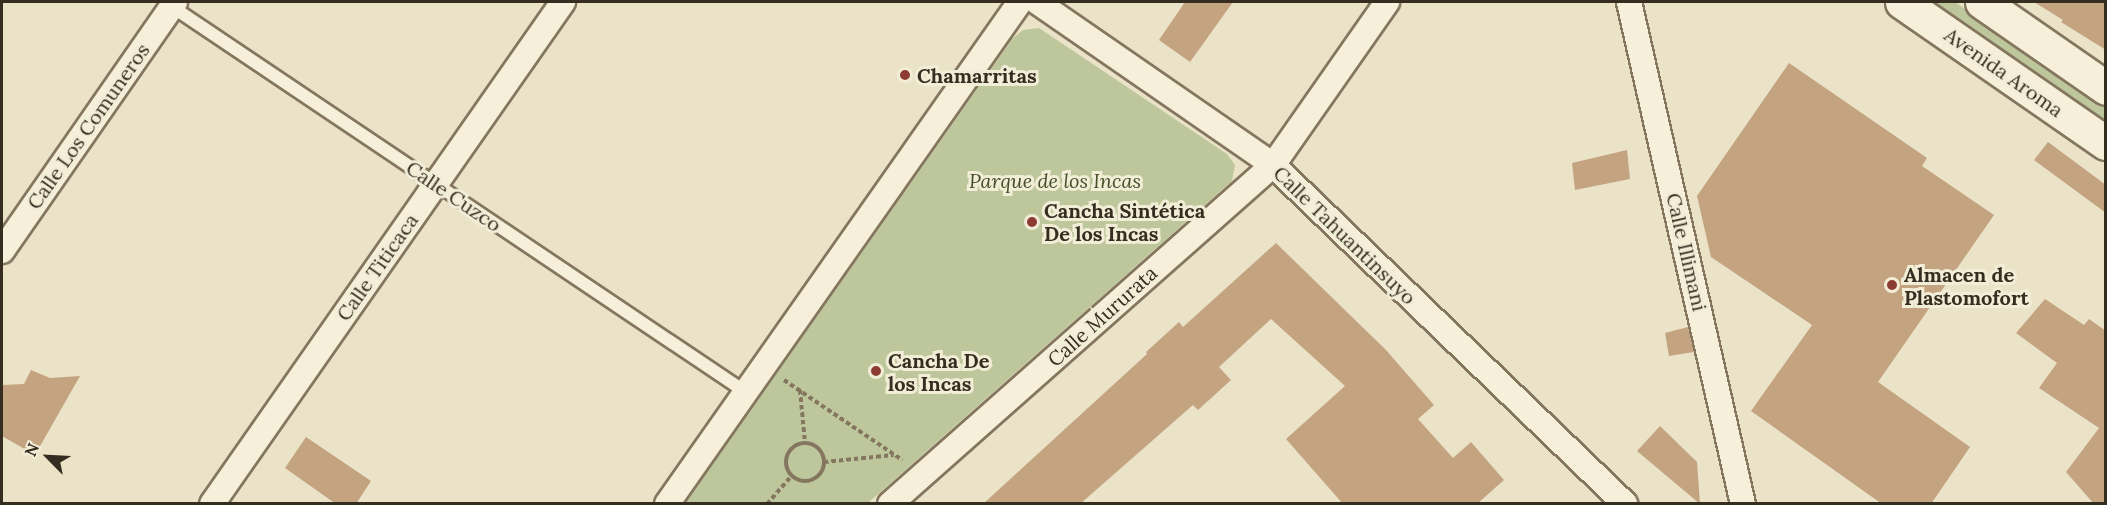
<!DOCTYPE html>
<html>
<head>
<meta charset="utf-8">
<style>
	body { margin:0 }
	#map { position:relative; width:2107px; height:505px; overflow:hidden; background:#eae3c8; font-family:Lora,serif }
	div>[style] { position:absolute }
	.green>* { inset:0; background:#bec79c }
	.building>* { inset:0; background:#c4a381 }
	.path>* { height:4px; margin-top:-2px; transform-origin:0; background:repeating-linear-gradient(90deg,#84765f 0 4.5px,transparent 0 7.5px) }
	.path>.ring { margin:-2px; padding:0; box-sizing:content-box; background:none; border:4px solid #84765f; border-radius:50% }
	.roads { filter:drop-shadow(2px 0 #84765f) drop-shadow(-2px 0 #84765f) drop-shadow(0 2px #84765f) drop-shadow(0 -2px #84765f) }
	.service>* { height:12px; margin:-6px; padding:0 6px; transform-origin:6px; border-radius:6px; background:#f6f0da }
	.minor>* { height:24px; margin:-12px; padding:0 12px; transform-origin:12px; border-radius:12px; background:#f6f0da }
	.secondary>* { height:33px; margin:-16.5px; padding:0 16.5px; transform-origin:16.5px; border-radius:16.5px; background:#f6f0da }
	.dots>* { width:16px; height:16px; translate:-50% -50%; box-sizing:border-box; border:3px solid #f2edd7; border-radius:50% }
	span { translate:-50% -50%; white-space:nowrap; text-align:center; line-height:1.15; -webkit-text-stroke:6px #f2edd7; paint-order:stroke }
	.street-label { font-size:20px; color:#362d21 }
	.poi-label { font-size:20px; color:#362d21; font-weight:700 }
	.left { translate:0 -50%; text-align:left }
	.park-label { font-size:20px; color:#435029; font-style:italic }
	.frame { position:absolute; inset:0; border:3px solid #362d21; pointer-events:none }
	.north { position:absolute; left:18px; top:427px; width:60px; height:60px; -webkit-text-stroke:4px #f2edd7; paint-order:stroke; rotate:294deg; font-size:16px; font-weight:700; line-height:24px; text-align:center; color:#362d21 }
	.north::after { content:''; display:block; margin:auto; width:21px; height:27px; background:#362d21; clip-path:polygon(50% 0,100% 100%,50% 72%,0 100%) }
</style>
</head>
<body>
<div id="map">
	<div class="green">
		<i style="clip-path:polygon(1930px 2px,1955px 2px,2105px 106px,2105px 124px)"></i>
		<i style="clip-path:polygon(1039px 28px,1227px 154px,1235px 165px,1232px 181px,868px 503px,685px 503px,1013px 38px,1023px 30px)"></i>
	</div>
	<div class="building">
		<i style="clip-path:polygon(1185px 2px,1233px 2px,1190px 62px,1159px 40px)"></i>
		<i style="clip-path:polygon(2034px 2px,2106px 2px,2106px 50px,2061px 22px,2063px 20px)"></i>
		<i style="clip-path:polygon(1789px 63px,1927px 158px,1922px 166px,1994px 215px,1878px 382px,1970px 447px,1931px 504px,1882px 504px,1751px 411px,1812px 325px,1711px 257px,1697px 196px)"></i>
		<i style="clip-path:polygon(2048px 142px,2106px 185px,2106px 213px,2034px 160px)"></i>
		<i style="clip-path:polygon(1627px 150px,1630px 179px,1575px 190px,1572px 163px)"></i>
		<i style="clip-path:polygon(1276px 243px,1386px 350px,1434px 405px,1418px 419px,1453px 458px,1471px 442px,1504px 480px,1477px 504px,1343px 504px,1286px 439px,1345px 386px,1271px 319px,1219px 367px,1231px 380px,1198px 410px,1193px 405px,1080px 504px,983px 504px,1147px 354px,1146px 352px,1179px 322px,1183px 327px)"></i>
		<i style="clip-path:polygon(2045px 299px,2084px 325px,2089px 319px,2106px 331px,2106px 504px,2094px 504px,2066px 472px,2099px 428px,2039px 388px,2057px 363px,2016px 333px)"></i>
		<i style="clip-path:polygon(1688px 327px,1694px 352px,1669px 356px,1665px 333px)"></i>
		<i style="clip-path:polygon(31px 370px,50px 378px,80px 376px,35px 455px,2px 436px,2px 385px,24px 384px)"></i>
		<i style="clip-path:polygon(1660px 426px,1697px 462px,1700px 504px,1637px 451px)"></i>
		<i style="clip-path:polygon(306px 437px,371px 481px,356px 504px,336px 504px,285px 468px)"></i>
	</div>
	<div class="path">
		<i style="left:784px;top:380px;width:143px;rotate:34.1deg"></i>
		<i style="left:800px;top:390px;width:53px;rotate:84.6deg"></i>
		<i class="ring" style="left:786px;top:443px;width:34px;height:34px"></i>
		<i style="left:824px;top:462px;width:70px;rotate:-5.7deg"></i>
		<i style="left:767px;top:504px;width:37px;rotate:-49deg"></i>
	</div>
	<div class="roads">
		<div class="service">
			<i style="left:171px;top:6px;width:690px;rotate:33.9deg"></i>
		</div>
		<div class="minor">
			<i style="left:1037px;top:2px;width:287px;rotate:34.6deg"></i>
			<i style="left:1273px;top:165px;width:489px;rotate:43.9deg"></i>
			<i style="left:1629px;top:2px;width:515px;rotate:77.21deg"></i>
			<i style="left:2px;top:251px;width:303px;rotate:-55.2deg"></i>
			<i style="left:212px;top:504px;width:613px;rotate:-55.04deg"></i>
			<i style="left:667px;top:504px;width:614px;rotate:-54.89deg"></i>
			<i style="left:890px;top:504px;width:511px;rotate:-41.51deg"></i>
			<i style="left:1273px;top:165px;width:199px;rotate:-55deg"></i>
		</div>
		<div class="secondary">
			<i style="left:1902px;top:2px;width:248px;rotate:34.7deg"></i>
			<i style="left:1982px;top:2px;width:151px;rotate:34.7deg"></i>
		</div>
	</div>
	<div class="dots">
		<i style="left:905px;top:75px;background:#8d3c34"></i>
		<i style="left:1032px;top:222px;background:#8d3c34"></i>
		<i style="left:1892px;top:285px;background:#8d3c34"></i>
		<i style="left:876px;top:371px;background:#8d3c34"></i>
	</div>
	<div class="street-label">
		<span style="left:2004px;top:72px;rotate:35deg">Avenida Aroma</span>
		<span style="left:88px;top:126px;rotate:-55deg">Calle Los Comuneros</span>
		<span style="left:454px;top:196px;rotate:34deg">Calle Cuzco</span>
		<span style="left:1345px;top:235px;rotate:44deg">Calle Tahuantinsuyo</span>
		<span style="left:1687px;top:252px;rotate:77deg">Calle Illimani</span>
		<span style="left:377px;top:267px;rotate:-55deg">Calle Titicaca</span>
		<span style="left:1102px;top:316px;rotate:-42deg">Calle Mururata</span>
	</div>
	<div class="poi-label">
		<span class="left" style="left:917px;top:75px">Chamarritas</span>
		<span class="left" style="left:1044px;top:222px">Cancha Sintética<br>De los Incas</span>
		<span class="left" style="left:1904px;top:286px">Almacen de<br>Plastomofort</span>
		<span class="left" style="left:888px;top:372px">Cancha De<br>los Incas</span>
	</div>
	<div class="park-label">
		<span style="left:1055px;top:180px">Parque de los Incas</span>
	</div>
	<div class="frame"></div>
	<div class="north">N</div>
</div>
</body>
</html>
